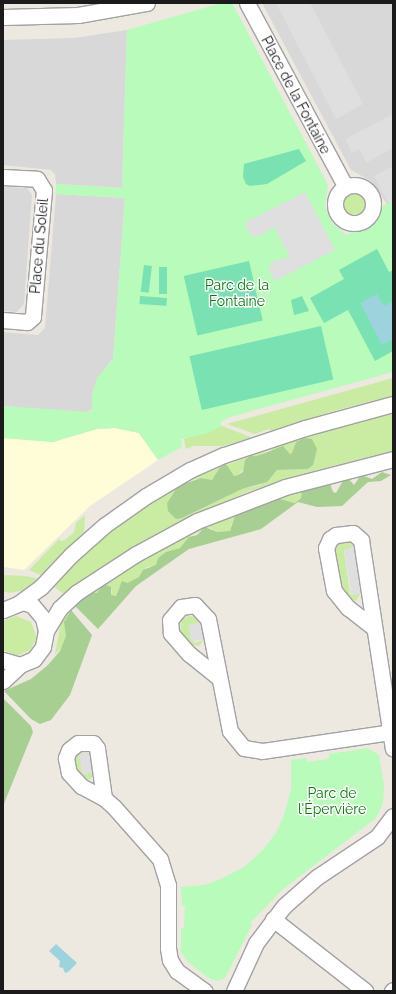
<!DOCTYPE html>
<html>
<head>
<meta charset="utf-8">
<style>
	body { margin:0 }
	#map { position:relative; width:396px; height:994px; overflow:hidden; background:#ede8e0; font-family:Raleway,sans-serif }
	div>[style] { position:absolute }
	.residential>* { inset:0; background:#d9d8d8 }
	.education>* { inset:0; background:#fffdd7 }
	.grass>* { inset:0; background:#caeba2 }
	.round { border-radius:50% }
	.forest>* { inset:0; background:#a8cf92 }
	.park>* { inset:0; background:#b8fbba }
	.pitch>* { inset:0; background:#79e1b2; transform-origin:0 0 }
	.parking>* { inset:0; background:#dfdfdf; transform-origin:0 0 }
	.water>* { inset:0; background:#9dd3dd }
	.roads { filter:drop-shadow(1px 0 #a2a2a2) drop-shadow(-1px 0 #a2a2a2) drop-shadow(0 1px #a2a2a2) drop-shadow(0 -1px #a2a2a2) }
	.minor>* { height:15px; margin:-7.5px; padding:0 7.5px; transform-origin:7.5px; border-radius:7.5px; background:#fff }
	.minor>.ring { margin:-7.5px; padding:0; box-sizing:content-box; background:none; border:15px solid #fff; border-radius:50% }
	span { translate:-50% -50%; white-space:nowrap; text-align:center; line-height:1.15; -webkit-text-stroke:3px #fff; paint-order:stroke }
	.street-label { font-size:14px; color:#1b1b1b }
	.park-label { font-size:14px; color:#067b09 }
	.frame { position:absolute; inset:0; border:4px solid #1b1b1b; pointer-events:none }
</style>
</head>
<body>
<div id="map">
	<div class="residential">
		<i style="clip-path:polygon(262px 3px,393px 3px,393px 201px,387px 204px,371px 181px,351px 170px)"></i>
		<i style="clip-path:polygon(127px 30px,122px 188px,56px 184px,55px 174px,51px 170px,3px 165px,3px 40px,74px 38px)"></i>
		<i style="clip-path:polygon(3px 187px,27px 188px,32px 195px,24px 304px,17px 312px,3px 311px)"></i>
		<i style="clip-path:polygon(56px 194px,125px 198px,113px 359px,108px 364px,92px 394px,92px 409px,86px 413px,3px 406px,3px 332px,38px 335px,45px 328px)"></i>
	</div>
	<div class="education">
		<i style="clip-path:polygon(115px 428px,139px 433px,158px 460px,90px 506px,24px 570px,3px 567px,3px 438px,53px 442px,97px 429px)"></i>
	</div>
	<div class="grass">
		<i class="round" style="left:343px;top:193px;width:22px;height:22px"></i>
		<i style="clip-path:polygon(393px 378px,393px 396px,337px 410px,271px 431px,269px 429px,255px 434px,227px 424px)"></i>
		<i style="clip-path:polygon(393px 412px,393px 451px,298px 475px,247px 492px,154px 535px,118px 556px,63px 594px,53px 585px,104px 536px,147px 504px,178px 486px,167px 503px,182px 518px,242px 489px,260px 485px,277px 470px,308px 469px,296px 442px,292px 453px,290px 454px,285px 448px,269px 450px,257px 456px,238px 475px,234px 476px,229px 470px,217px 471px,215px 478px,212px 480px,201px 478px,189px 480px,193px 478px,294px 439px,337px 425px)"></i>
		<i style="clip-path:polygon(222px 426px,253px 438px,223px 446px,194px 446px,186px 449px,184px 439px)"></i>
		<i style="clip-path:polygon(302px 490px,301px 498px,295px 503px,276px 498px)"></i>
		<i style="clip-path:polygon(240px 511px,232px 523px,230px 531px,217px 532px,209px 527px,192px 535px,180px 548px,166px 552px,158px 558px,156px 566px,147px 567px,139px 577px,119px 587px,116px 596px,111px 595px,112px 590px,102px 588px,97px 593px,90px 592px,148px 555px)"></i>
		<i style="clip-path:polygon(85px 515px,84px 532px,41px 575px,29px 570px,60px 538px,60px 541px,65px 540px,74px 532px,76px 523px)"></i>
		<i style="clip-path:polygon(341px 541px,348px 541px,354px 547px,344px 551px,350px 594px,361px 593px,356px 601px,347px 596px,341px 588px,335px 550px)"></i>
		<i style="clip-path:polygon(3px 575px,26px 576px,39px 579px,26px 590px,9px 593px,3px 591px)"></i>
		<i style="clip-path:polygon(69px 608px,71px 610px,68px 614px,65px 644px,55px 654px,61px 622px)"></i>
		<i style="clip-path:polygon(16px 616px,31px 622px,37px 638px,30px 650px,17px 656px,3px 650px,3px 621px)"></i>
		<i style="clip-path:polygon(189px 616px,196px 617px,200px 623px,190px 626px,194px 643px,204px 640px,199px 646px,192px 645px,180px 631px,182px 619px)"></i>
		<i style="clip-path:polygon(82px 750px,90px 752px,79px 754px,93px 773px,91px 779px,86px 779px,75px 766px,76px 754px)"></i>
	</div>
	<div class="forest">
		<i style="clip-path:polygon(304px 438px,312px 439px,317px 449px,313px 465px,308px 469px,277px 470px,267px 482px,242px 489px,182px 518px,176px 519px,168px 511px,167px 503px,178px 486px,201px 478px,212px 480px,220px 467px,226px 464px,234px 476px,238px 475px,243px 472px,245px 460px,250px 456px,257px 456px,283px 446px,290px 454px,292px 453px,296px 442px)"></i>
		<i style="clip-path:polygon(382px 472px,391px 475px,381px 481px,368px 482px,342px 506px,317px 507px,298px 502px,261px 529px,189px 549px,136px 586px,98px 629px,73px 604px,90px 592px,97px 593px,104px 584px,111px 587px,111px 595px,116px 596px,122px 581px,127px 583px,139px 577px,143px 570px,156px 565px,158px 558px,166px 552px,180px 548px,189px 537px,197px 535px,205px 527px,217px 532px,230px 531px,235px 516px,240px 511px,276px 498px,295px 503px,301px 498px,302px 490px,330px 483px,333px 492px,336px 493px,344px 479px,348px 478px,354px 485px,361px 475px,372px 479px)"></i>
		<i style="clip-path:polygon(71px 610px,92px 635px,70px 695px,51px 720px,40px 724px,31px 719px,4px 691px,31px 679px,48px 665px,60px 651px,66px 636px,64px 622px)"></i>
		<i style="clip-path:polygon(4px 699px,31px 726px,33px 732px,3px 806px)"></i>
	</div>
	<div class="park">
		<i style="clip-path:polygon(222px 3px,232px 3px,328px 185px,325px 207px,332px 223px,346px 235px,370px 224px,380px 207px,393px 201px,393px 372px,230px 417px,220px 422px,222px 426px,205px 434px,181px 439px,182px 447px,158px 460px,139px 433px,115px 428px,97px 429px,53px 442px,3px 438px,3px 406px,90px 412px,92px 409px,92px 394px,97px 378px,113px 359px,125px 198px,56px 194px,56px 184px,122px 188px,127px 30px)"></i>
		<i style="clip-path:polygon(367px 748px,379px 755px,384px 785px,383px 803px,376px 818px,283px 889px,250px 923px,252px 925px,225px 978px,216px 981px,208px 978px,187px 961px,181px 952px,181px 928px,184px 928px,185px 906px,182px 906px,181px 887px,205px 885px,223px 878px,244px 867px,262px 851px,276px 833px,284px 815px,291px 790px,291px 760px,306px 758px,307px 762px,329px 759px,329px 754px)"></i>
	</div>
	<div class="pitch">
		<i style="clip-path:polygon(299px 149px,306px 161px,267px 184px,250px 186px,246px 184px,243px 177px,244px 164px)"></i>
		<i style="clip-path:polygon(377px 249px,389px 272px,393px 270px,393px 351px,375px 361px,348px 310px,324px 323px,310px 298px,344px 279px,339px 270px)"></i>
		<i style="left:249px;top:261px;width:61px;height:67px;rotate:77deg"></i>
		<i style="left:144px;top:265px;width:8px;height:27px;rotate:7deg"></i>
		<i style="left:159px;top:267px;width:8px;height:27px"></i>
		<i style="left:140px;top:296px;width:27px;height:8px;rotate:4deg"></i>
		<i style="clip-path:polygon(302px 296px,309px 311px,294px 315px,291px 300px)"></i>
		<i style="left:321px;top:326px;width:55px;height:135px;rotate:77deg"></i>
	</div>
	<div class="parking">
		<i style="clip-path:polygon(276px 3px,310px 3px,363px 104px,336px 119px)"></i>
		<i style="clip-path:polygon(393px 114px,393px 148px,366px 163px,360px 149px,352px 153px,345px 139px)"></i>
		<i style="clip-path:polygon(393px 166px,393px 201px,389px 203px,374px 176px)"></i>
		<i style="clip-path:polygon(305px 192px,335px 250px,275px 281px,268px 268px,274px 261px,290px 257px,274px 227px,262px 235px,252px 237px,244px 223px)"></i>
		<i style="left:362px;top:547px;width:46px;height:18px;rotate:81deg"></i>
		<i style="left:209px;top:621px;width:17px;height:21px;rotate:80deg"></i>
		<i style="left:90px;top:752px;width:21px;height:11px;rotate:82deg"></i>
	</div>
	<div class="water">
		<i style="clip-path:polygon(377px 294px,384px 306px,393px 301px,393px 339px,382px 345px,360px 303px)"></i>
		<i style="clip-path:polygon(56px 944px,77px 963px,68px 972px,65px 973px,63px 968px,59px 967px,60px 961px,49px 951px)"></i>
	</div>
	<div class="roads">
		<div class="minor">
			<i style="left:247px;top:3px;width:208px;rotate:61.8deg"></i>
			<i style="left:3px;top:17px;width:75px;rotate:-1.5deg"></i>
			<i style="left:78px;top:15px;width:70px;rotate:-9.9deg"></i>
			<i style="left:3px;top:177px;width:34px;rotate:3deg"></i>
			<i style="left:37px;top:179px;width:13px;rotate:58deg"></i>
			<i style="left:44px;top:190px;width:127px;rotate:95deg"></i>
			<i style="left:33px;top:317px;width:8px;rotate:140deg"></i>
			<i style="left:27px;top:322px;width:24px;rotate:-175deg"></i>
			<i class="ring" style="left:335px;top:185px;width:23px;height:23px"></i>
			<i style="left:19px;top:603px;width:27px;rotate:-36deg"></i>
			<i style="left:41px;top:587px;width:44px;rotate:-46.8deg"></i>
			<i style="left:71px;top:555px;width:45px;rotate:-41.4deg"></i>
			<i style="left:105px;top:525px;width:50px;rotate:-35.3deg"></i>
			<i style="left:146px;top:496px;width:51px;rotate:-30.6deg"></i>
			<i style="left:190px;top:470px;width:37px;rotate:-24deg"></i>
			<i style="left:224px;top:455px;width:85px;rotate:-18.4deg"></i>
			<i style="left:305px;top:428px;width:91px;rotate:-15.3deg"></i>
			<i style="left:3px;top:610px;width:22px;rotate:-22deg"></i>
			<i style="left:23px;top:602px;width:9px;rotate:18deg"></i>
			<i style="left:32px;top:605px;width:17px;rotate:50deg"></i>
			<i style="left:43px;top:618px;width:13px;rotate:77deg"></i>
			<i style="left:46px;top:631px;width:16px;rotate:101deg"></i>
			<i style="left:43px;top:647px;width:15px;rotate:127deg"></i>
			<i style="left:34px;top:659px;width:15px;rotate:157deg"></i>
			<i style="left:20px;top:665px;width:18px;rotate:-164deg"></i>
			<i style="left:374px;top:628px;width:33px;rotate:-142deg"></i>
			<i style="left:348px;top:608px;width:22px;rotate:-129deg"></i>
			<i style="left:334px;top:591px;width:44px;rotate:-100.5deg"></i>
			<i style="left:326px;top:548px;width:10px;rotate:-66deg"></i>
			<i style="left:330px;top:539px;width:7px;rotate:-34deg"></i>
			<i style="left:336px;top:535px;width:17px;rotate:-7deg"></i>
			<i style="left:353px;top:533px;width:11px;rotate:41deg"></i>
			<i style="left:361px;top:540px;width:211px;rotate:81.3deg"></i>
			<i style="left:46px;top:631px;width:27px;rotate:-59deg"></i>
			<i style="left:60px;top:608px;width:22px;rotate:-43deg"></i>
			<i style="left:76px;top:593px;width:72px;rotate:-33deg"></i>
			<i style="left:136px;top:554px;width:69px;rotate:-28.4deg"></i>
			<i style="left:197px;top:521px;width:94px;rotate:-21.1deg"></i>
			<i style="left:285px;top:487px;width:112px;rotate:-14.5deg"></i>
			<i style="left:219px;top:678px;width:38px;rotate:-141deg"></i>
			<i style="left:189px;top:654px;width:28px;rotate:-131deg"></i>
			<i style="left:171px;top:633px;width:13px;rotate:-94deg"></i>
			<i style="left:170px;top:620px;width:17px;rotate:-50deg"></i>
			<i style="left:181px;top:607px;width:14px;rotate:-8deg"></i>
			<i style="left:195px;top:605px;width:19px;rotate:47deg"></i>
			<i style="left:208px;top:619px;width:114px;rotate:78.9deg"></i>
			<i style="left:230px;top:731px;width:22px;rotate:51deg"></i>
			<i style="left:244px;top:748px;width:18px;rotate:9deg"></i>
			<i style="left:262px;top:751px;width:129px;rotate:-8.4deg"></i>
			<i style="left:3px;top:681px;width:23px;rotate:-43deg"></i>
			<i style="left:104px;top:798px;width:50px;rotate:-98deg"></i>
			<i style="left:97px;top:748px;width:6px;rotate:-129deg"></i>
			<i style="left:93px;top:743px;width:15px;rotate:180deg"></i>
			<i style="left:78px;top:743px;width:11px;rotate:142deg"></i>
			<i style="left:69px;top:750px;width:9px;rotate:111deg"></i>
			<i style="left:66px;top:758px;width:15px;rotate:79deg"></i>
			<i style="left:69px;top:773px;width:18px;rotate:47deg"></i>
			<i style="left:81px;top:786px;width:26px;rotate:28deg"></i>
			<i style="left:104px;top:798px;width:13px;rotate:42deg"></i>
			<i style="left:114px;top:807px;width:69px;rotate:48.5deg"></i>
			<i style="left:160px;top:859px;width:27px;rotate:73deg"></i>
			<i style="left:168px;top:885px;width:63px;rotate:90deg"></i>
			<i style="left:168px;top:948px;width:12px;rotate:81deg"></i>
			<i style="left:170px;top:960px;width:13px;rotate:58deg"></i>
			<i style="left:177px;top:971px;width:34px;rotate:36deg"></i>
			<i style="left:273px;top:919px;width:117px;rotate:38deg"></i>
			<i style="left:234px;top:991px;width:53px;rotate:-65.4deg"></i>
			<i style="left:256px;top:943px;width:46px;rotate:-52.9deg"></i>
			<i style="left:284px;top:906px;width:44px;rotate:-41.3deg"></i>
			<i style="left:317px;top:877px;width:72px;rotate:-33.7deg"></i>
			<i style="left:377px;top:837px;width:26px;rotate:-53deg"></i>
			<i style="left:392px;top:991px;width:1px;rotate:-45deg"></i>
		</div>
	</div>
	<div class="street-label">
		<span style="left:296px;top:95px;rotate:62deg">Place de la Fontaine</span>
		<span style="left:39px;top:246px;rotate:-85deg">Place du Soleil</span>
	</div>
	<div class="park-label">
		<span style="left:237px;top:293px">Parc de la<br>Fontaine</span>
		<span style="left:332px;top:801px">Parc de<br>l'Épervière</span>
	</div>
	<div class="frame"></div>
</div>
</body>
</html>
